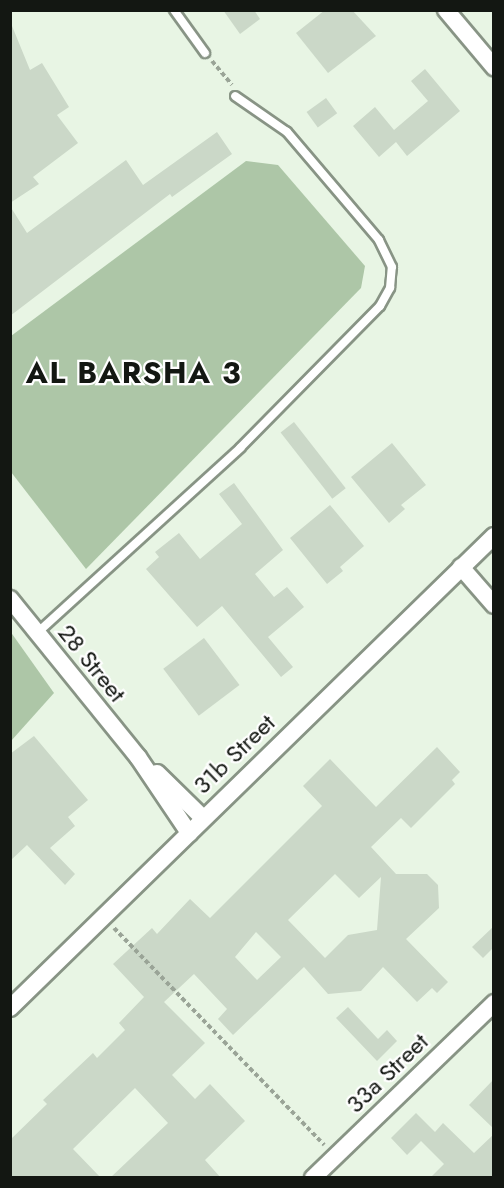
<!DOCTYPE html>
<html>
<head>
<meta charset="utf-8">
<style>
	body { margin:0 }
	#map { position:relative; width:504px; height:1188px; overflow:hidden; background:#e8f5e4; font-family:Jost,sans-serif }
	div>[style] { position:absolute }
	.green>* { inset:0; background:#adc6a7 }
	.building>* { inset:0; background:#cbd8c8; transform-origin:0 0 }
	.path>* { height:4px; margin-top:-2px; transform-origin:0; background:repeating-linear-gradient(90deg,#9aa497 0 4.5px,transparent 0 7.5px) }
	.roads { filter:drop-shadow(2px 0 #889485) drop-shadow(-2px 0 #889485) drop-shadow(0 2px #889485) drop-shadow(0 -2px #889485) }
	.lane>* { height:8px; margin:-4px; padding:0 4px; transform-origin:4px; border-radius:4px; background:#fff }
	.street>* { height:16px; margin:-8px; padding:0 8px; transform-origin:8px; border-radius:8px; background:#fff }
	span { translate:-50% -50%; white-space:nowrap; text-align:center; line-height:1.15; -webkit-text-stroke:4.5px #fff; paint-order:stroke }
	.street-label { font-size:24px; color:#131712 }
	.district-label { font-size:30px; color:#131712; font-weight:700; letter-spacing:1.5px }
	.frame { position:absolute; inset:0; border:12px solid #131712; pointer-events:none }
</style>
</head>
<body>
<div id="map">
	<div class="green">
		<i style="clip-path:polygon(246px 161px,278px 165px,365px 266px,361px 288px,86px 569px,11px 472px,11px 336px)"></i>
		<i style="clip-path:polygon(10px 631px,54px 693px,11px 741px,10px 741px)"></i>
	</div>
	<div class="building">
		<i style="clip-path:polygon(223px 10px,254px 10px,260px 19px,240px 34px)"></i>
		<i style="clip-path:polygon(325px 10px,352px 10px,376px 36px,328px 73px,296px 33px)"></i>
		<i style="clip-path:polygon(10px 21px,30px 70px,42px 63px,69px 107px,57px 115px,78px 143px,33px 177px,39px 184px,10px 203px)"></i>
		<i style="clip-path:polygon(425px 69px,460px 111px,407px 156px,396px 142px,379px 157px,353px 126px,375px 107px,394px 130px,428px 101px,411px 81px)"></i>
		<i style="left:326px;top:98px;width:19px;height:24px;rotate:54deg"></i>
		<i style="clip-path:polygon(217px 132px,232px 154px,172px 197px,170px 194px,10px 316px,10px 206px,27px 233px,126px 160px,143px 185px)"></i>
		<i style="left:294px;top:422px;width:84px;height:17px;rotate:52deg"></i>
		<i style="clip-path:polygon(392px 443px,426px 485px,401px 505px,405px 509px,389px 523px,351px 477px)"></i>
		<i style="clip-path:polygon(234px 483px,283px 550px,255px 574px,274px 597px,287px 587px,304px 607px,268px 637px,293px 667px,281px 677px,222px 606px,197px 627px,146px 569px,159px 557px,155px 552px,179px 533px,200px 559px,242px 524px,219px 494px)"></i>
		<i style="clip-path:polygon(330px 505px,364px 546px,340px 567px,343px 571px,327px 584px,290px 538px)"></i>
		<i style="left:204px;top:638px;width:59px;height:51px;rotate:53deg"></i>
		<i style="clip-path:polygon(34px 736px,88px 800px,68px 817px,75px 826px,50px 848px,75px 874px,65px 885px,27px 845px,10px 861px,10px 754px)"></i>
		<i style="clip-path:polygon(evenodd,437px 747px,460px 772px,452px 780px,455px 784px,411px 828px,401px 818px,371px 847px,396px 874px,427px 874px,438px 885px,439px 908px,406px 939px,448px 982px,437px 993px,432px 988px,417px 1002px,383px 967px,361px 991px,328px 994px,304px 967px,233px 1035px,218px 1019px,227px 1009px,194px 974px,164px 1002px,205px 1043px,172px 1075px,195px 1099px,210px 1084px,245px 1121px,205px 1160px,221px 1178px,110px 1178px,168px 1123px,135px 1088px,73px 1149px,101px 1178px,10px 1178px,10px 1140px,47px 1104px,43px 1100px,93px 1053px,97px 1058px,125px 1030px,119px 1023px,144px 997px,113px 964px,152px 928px,157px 934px,190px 899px,210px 918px,322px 806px,303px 786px,330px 759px,376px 807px,437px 747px,335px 874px,359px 898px,381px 877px,377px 930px,348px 935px,325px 958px,288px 920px,335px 874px,437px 747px,256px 932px,281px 957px,257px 980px,235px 957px,256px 932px)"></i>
		<i style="clip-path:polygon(494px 926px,494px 947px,483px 958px,472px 947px)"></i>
		<i style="clip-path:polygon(348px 1007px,378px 1039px,387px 1030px,397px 1041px,377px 1061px,336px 1018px)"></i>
		<i style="clip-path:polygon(494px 1079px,494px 1129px,469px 1105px)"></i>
		<i style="clip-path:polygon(416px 1113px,435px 1132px,443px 1123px,474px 1153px,494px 1134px,494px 1178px,430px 1178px,444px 1164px,421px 1141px,407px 1155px,391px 1138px)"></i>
	</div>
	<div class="path">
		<i style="left:212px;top:61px;width:31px;rotate:50deg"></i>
		<i style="left:114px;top:928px;width:302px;rotate:45.9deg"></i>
	</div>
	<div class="roads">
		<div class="lane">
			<i style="left:174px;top:10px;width:53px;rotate:54.2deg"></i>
			<i style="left:37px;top:633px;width:275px;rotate:-42.3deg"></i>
			<i style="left:240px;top:448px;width:199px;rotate:-45.4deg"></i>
			<i style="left:380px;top:306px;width:21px;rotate:-61deg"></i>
			<i style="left:390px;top:288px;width:21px;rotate:-85deg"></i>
			<i style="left:392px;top:267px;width:30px;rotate:-116deg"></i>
			<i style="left:379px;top:240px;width:142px;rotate:-130.4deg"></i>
			<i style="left:287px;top:132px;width:63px;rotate:-145.3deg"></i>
		</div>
		<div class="street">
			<i style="left:446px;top:10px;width:75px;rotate:49.9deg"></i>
			<i style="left:461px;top:567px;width:50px;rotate:49deg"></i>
			<i style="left:10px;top:599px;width:203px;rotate:51deg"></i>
			<i style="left:138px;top:757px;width:92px;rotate:56.1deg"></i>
			<i style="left:157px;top:773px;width:64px;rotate:44.4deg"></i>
			<i style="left:10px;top:1008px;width:676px;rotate:-44.28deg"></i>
			<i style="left:313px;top:1178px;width:252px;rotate:-44deg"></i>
		</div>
	</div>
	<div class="street-label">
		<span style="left:92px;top:663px;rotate:51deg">28 Street</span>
		<span style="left:234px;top:754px;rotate:-44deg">31b Street</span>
		<span style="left:387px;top:1073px;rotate:-44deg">33a Street</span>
	</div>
	<div class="district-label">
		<span style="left:134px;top:373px">AL BARSHA 3</span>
	</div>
	<div class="frame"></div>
</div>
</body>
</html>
